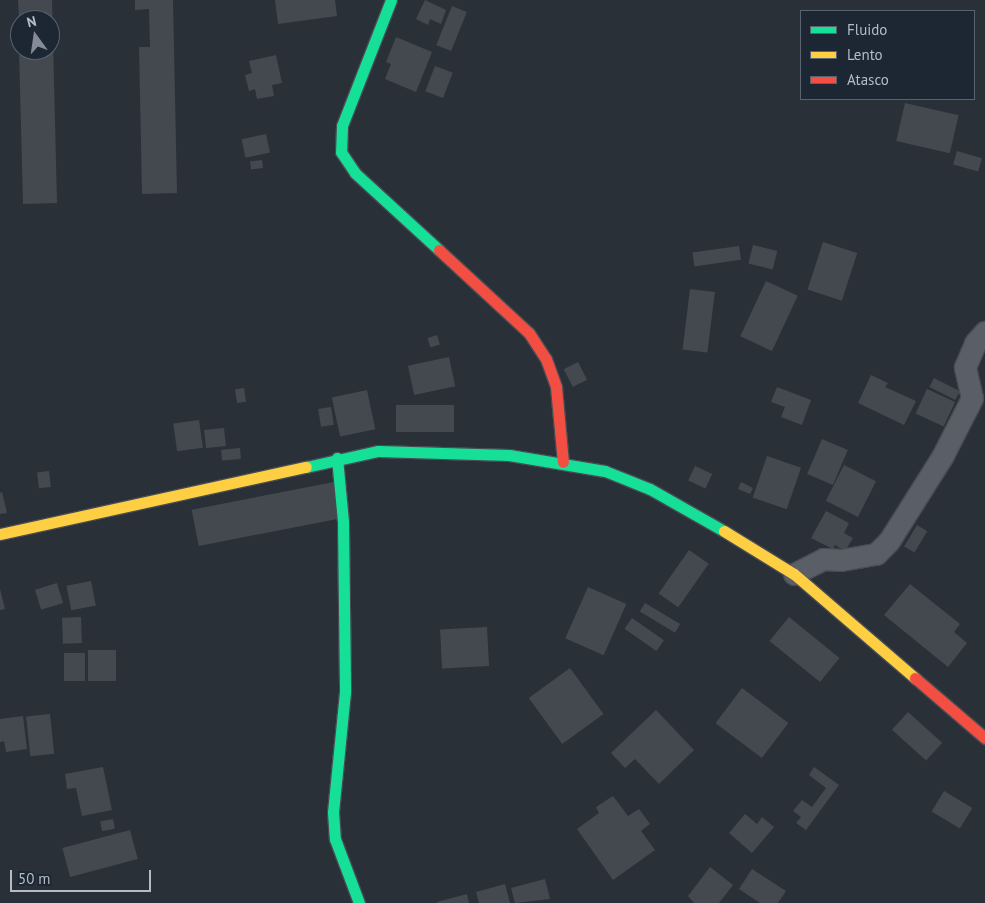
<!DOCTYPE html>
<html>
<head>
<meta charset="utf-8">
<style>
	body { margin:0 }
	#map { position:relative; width:985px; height:903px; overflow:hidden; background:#2a3038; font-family:"PT Sans",sans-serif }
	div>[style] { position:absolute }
	.building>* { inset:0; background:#444950; transform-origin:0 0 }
	.roads { filter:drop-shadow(1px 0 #484c53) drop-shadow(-1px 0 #484c53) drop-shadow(0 1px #484c53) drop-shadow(0 -1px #484c53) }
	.street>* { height:21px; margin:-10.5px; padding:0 10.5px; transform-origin:10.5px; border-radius:10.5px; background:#5a5e66 }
	.fast>* { height:11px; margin:-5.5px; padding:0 5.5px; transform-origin:5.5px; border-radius:5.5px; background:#16e098 }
	.slow>* { height:11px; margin:-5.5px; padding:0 5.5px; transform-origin:5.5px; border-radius:5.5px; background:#ffcf43 }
	.jam>* { height:11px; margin:-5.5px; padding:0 5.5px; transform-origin:5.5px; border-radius:5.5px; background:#f24e42 }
	span { translate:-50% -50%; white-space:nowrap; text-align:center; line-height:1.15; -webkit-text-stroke:5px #1d2633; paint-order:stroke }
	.legend { position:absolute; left:800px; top:10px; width:175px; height:90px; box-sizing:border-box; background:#1d2633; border:1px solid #59626f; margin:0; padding:6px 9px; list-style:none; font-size:15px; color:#b4bcc9 }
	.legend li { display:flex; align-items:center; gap:10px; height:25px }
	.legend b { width:25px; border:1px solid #59626f }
	.north { position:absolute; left:10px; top:10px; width:50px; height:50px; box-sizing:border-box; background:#1d2633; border:1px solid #59626f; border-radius:50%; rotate:346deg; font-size:14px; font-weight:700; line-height:20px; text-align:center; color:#b4bcc9 }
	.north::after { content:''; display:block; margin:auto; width:18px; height:22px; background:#848b96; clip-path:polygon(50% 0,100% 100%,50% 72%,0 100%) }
	.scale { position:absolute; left:10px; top:870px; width:141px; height:22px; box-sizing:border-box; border:2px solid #b4bcc9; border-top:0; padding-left:6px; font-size:15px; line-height:18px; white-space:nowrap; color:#b4bcc9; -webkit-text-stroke:4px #1d2633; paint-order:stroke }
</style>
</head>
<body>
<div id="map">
	<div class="building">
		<i style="clip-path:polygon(18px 0,52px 0,57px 203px,23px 204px,19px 50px,50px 50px,50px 20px,19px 20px)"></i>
		<i style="clip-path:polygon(135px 0,173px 0,177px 193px,142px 194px,139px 47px,150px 47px,149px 9px,135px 10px)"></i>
		<i style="clip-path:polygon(275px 0,335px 0,337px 16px,278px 24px)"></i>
		<i style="clip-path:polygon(425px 0,446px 10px,441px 24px,430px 19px,428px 25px,416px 19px)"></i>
		<i style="left:452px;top:6px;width:16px;height:42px;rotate:22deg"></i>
		<i style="clip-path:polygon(396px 37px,432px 52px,416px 92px,385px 79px,391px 64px,386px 62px)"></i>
		<i style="clip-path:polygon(276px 55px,282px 83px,272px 85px,274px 96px,257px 99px,255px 89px,249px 91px,245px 75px,252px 73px,249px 61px)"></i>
		<i style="left:435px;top:66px;width:19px;height:27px;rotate:21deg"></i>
		<i style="left:905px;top:103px;width:55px;height:39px;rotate:13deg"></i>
		<i style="left:266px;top:134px;width:19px;height:25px;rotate:78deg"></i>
		<i style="left:957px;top:151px;width:26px;height:14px;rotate:16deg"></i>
		<i style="left:262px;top:160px;width:8px;height:12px;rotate:83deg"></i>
		<i style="left:823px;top:242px;width:36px;height:50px;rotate:18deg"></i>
		<i style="left:753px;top:245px;width:25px;height:19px;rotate:14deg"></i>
		<i style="left:739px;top:246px;width:14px;height:47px;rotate:82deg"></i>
		<i style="left:766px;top:281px;width:35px;height:61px;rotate:25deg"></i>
		<i style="left:690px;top:289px;width:25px;height:61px;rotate:7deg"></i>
		<i style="left:437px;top:335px;width:10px;height:10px;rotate:73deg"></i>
		<i style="left:449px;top:357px;width:30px;height:42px;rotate:78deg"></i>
		<i style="left:578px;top:362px;width:20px;height:16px;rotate:63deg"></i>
		<i style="clip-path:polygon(871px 375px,888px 383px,885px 387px,916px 401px,904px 425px,858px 403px)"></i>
		<i style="left:934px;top:378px;width:29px;height:10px;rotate:27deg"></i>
		<i style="clip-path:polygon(777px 387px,811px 400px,802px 425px,781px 417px,785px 407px,771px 402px)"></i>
		<i style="left:244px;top:388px;width:14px;height:9px;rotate:82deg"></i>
		<i style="left:927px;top:389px;width:31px;height:27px;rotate:25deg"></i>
		<i style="left:367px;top:390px;width:40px;height:36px;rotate:78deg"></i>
		<i style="left:396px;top:405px;width:58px;height:27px"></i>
		<i style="left:331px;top:407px;width:18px;height:13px;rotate:81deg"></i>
		<i style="left:199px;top:420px;width:28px;height:26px;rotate:82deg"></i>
		<i style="left:224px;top:428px;width:18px;height:20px;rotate:84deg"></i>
		<i style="left:822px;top:439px;width:28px;height:38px;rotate:23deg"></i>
		<i style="left:240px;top:448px;width:11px;height:19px;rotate:85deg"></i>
		<i style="left:767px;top:456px;width:36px;height:44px;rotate:19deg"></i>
		<i style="left:844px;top:465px;width:36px;height:40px;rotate:27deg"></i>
		<i style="left:695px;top:466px;width:19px;height:16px;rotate:25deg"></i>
		<i style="left:49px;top:471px;width:16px;height:12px;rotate:83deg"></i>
		<i style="left:334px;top:482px;width:37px;height:145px;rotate:79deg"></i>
		<i style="clip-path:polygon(741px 482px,753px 488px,750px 494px,738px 489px)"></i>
		<i style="clip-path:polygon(2px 492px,7px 513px,0 514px,0 493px)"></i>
		<i style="clip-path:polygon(826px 511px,849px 523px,844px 533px,853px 538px,845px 551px,835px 545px,833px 549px,811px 538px)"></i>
		<i style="left:917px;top:525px;width:12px;height:25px;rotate:31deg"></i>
		<i style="left:689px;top:550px;width:24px;height:53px;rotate:35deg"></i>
		<i style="left:91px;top:581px;width:25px;height:25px;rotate:79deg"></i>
		<i style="left:57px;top:583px;width:21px;height:23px;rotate:73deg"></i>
		<i style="clip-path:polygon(910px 584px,960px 624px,954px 632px,967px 643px,948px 667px,884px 615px)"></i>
		<i style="left:588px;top:587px;width:42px;height:56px;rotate:24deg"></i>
		<i style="clip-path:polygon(0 589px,5px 609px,0 610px)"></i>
		<i style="left:645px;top:603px;width:41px;height:10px;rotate:31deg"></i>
		<i style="left:81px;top:617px;width:26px;height:19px;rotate:88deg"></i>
		<i style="left:789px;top:617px;width:65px;height:31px;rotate:39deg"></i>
		<i style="left:632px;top:618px;width:39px;height:13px;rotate:35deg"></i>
		<i style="left:487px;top:627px;width:39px;height:47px;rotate:87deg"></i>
		<i style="left:88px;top:650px;width:28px;height:31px"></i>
		<i style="left:85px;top:653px;width:28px;height:21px;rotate:90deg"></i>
		<i style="left:570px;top:668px;width:57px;height:51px;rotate:54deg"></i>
		<i style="left:742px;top:688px;width:58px;height:44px;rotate:37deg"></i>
		<i style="clip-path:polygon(656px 710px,694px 750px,659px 784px,635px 759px,625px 768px,611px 753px)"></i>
		<i style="left:908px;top:712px;width:46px;height:24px;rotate:42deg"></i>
		<i style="left:50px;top:714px;width:40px;height:24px;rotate:84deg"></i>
		<i style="clip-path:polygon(23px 716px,27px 749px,6px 752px,4px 741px,0 742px,0 719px)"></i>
		<i style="clip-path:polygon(103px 767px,112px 810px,82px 816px,76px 788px,67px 789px,65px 774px)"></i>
		<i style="clip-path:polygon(814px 767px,839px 785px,806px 830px,796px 823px,801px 817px,793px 811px,802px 800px,812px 807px,826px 788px,809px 775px)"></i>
		<i style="left:944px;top:791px;width:33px;height:24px;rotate:31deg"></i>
		<i style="clip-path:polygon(613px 796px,628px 816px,639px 809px,650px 824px,641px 831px,655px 850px,613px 880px,577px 829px,599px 813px,596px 807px)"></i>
		<i style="clip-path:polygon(745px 814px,757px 824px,762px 817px,774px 827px,752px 853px,729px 833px)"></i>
		<i style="left:113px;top:819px;width:10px;height:13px;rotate:79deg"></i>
		<i style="left:130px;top:830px;width:30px;height:70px;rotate:75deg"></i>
		<i style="clip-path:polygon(710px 867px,733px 885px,719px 903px,694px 903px,688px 896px)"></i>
		<i style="clip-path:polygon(752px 869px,786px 891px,778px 903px,760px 903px,739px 889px)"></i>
		<i style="clip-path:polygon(545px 879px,550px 899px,515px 903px,511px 888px)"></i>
		<i style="clip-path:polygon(505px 884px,510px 903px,479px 903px,476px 892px)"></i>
		<i style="clip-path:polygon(467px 894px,469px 903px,437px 903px,437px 902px)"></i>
	</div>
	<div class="roads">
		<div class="street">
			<i style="left:794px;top:574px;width:33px;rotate:-27deg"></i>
			<i style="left:823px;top:559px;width:18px;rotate:3deg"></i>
			<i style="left:841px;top:560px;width:36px;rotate:-10deg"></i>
			<i style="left:876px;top:554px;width:18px;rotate:-45deg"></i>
			<i style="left:889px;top:541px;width:99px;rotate:-57.8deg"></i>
			<i style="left:942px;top:457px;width:66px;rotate:-63deg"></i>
			<i style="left:972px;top:398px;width:32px;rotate:-103deg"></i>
			<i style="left:965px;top:367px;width:26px;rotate:-67deg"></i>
			<i style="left:975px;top:343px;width:15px;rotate:-48deg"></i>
		</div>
		<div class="fast">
			<i style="left:391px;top:0;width:135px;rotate:111.3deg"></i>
			<i style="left:342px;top:126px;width:26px;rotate:92deg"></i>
			<i style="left:341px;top:152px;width:25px;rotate:56deg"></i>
			<i style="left:355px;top:173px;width:114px;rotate:42.5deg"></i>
			<i style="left:337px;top:458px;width:64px;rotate:84.6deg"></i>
			<i style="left:343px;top:522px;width:170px;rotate:89.3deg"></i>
			<i style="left:345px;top:692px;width:121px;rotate:95.7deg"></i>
			<i style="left:333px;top:812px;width:27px;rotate:86deg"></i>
			<i style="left:335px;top:839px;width:68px;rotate:69.4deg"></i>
			<i style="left:306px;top:467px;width:74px;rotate:-12.5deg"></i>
			<i style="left:378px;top:451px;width:131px;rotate:1.7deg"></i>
			<i style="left:509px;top:455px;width:97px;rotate:9.5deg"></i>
			<i style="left:605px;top:471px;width:48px;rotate:21.8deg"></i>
			<i style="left:650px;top:489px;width:85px;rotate:29.6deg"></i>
		</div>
		<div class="slow">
			<i style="left:724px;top:531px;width:82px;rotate:31.6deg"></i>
			<i style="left:794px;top:574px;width:160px;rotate:40.7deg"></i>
			<i style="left:0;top:534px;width:313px;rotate:-12.4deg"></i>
		</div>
		<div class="jam">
			<i style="left:439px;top:250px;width:122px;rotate:42.7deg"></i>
			<i style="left:529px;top:333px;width:31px;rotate:57deg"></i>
			<i style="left:546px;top:359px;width:30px;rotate:70deg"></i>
			<i style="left:556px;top:387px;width:75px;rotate:84.7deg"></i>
			<i style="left:915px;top:678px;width:92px;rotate:40.6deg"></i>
		</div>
	</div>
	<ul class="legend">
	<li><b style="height:6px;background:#16e098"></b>Fluido</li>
	<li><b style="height:6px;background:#ffcf43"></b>Lento</li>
	<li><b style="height:6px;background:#f24e42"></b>Atasco</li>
	</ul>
	<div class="north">N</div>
	<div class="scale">50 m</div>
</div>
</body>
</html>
